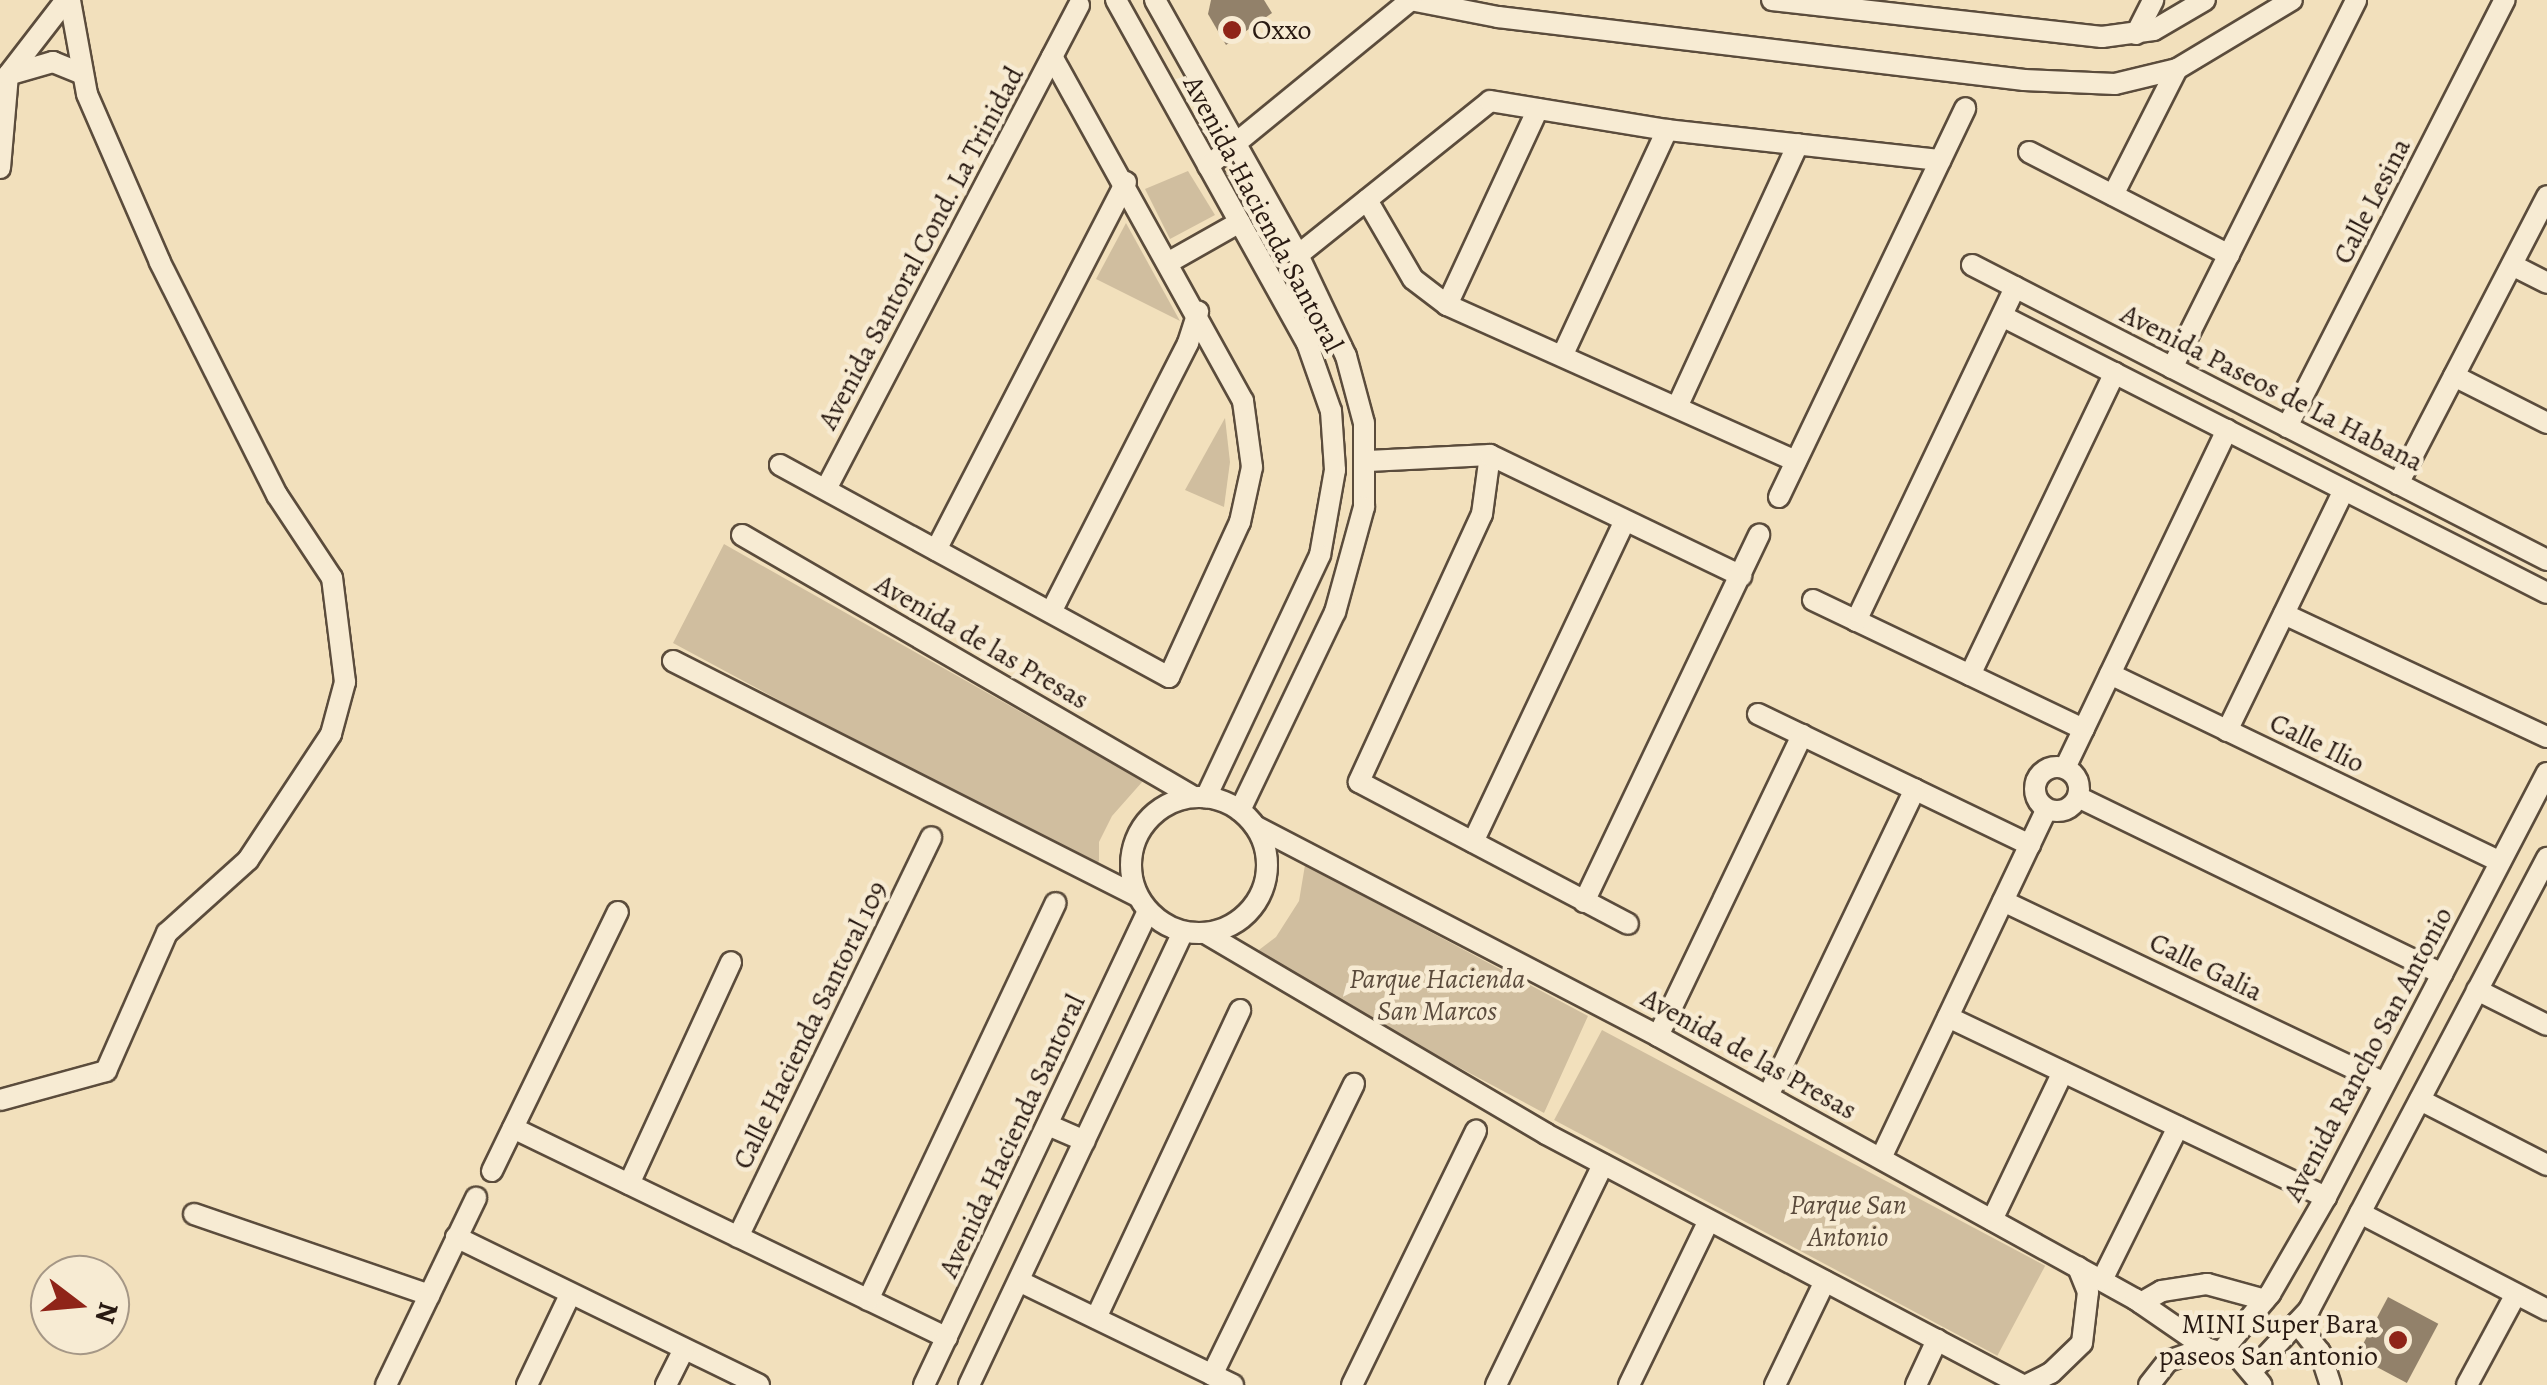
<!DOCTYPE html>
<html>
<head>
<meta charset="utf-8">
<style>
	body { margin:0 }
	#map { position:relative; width:2547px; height:1385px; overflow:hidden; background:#f2e0bc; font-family:Alegreya,serif }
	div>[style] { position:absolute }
	.green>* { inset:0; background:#d0be9f; transform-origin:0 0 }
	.building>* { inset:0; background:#92816a; transform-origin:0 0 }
	.roads { filter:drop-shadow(2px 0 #5b4c3c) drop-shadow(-2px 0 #5b4c3c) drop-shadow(0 2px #5b4c3c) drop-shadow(0 -2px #5b4c3c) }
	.minor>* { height:20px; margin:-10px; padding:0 10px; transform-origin:10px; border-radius:10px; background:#f7ebd3 }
	.minor>.ring { margin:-10px; padding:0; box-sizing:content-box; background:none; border:20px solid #f7ebd3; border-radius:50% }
	.dots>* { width:28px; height:28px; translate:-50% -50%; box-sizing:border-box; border:5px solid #f7ebd3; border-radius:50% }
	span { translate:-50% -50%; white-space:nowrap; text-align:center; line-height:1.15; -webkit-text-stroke:9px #f7ebd3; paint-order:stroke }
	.poi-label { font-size:28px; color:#291a12 }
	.left { translate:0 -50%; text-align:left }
	.right { translate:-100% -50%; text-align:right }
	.street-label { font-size:28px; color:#291a12 }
	.park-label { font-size:28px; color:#5b4b3c; font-style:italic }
	.north { position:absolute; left:30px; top:1255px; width:100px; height:100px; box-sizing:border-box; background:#f7ebd3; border:2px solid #a59786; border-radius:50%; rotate:106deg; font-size:28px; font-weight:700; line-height:40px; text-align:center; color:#291a12 }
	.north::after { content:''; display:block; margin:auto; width:35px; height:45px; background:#8f2418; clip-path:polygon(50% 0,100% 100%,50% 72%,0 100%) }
</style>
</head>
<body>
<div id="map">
	<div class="green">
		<i style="clip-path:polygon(1188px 171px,1215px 215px,1170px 239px,1145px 189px)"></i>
		<i style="clip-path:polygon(1126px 223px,1180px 321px,1096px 279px)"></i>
		<i style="clip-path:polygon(1225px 418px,1230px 462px,1224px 507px,1185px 490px)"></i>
		<i style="clip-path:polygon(724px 544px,1143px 781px,1112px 816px,1099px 842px,1099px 861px,1091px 868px,673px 643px)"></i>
		<i style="clip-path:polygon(1305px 865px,1588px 1016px,1544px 1113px,1251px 956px,1276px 937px,1299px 901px)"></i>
		<i style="left:1602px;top:1030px;width:502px;height:102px;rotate:28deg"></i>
	</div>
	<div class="building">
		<i style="clip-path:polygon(1211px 0,1264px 0,1272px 13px,1226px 45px,1208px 14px)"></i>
		<i style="left:2388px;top:1297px;width:57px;height:67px;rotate:28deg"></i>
	</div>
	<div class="roads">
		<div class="minor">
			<i style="left:1116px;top:0;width:393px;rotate:60.9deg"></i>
			<i style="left:1307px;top:343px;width:72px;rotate:70.6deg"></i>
			<i style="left:1331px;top:411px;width:59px;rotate:86.1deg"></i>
			<i style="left:1335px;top:470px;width:86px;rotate:100deg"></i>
			<i style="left:1320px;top:555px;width:268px;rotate:115.2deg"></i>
			<i style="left:1155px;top:0;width:292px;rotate:60.7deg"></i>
			<i style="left:1298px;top:255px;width:112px;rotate:64.6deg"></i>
			<i style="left:1346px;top:356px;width:69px;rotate:75deg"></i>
			<i style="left:1364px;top:423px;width:84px;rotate:90deg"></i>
			<i style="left:1364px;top:507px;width:109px;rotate:105.4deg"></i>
			<i style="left:1335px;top:612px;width:220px;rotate:115.6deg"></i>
			<i style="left:1411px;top:0;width:89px;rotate:11.1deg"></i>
			<i style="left:1498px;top:17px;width:530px;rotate:6.83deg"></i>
			<i style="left:2024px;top:80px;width:91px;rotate:2.5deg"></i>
			<i style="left:2115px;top:84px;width:64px;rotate:-13.6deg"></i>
			<i style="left:2177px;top:69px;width:134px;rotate:-31deg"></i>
			<i style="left:1772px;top:0;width:332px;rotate:6.4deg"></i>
			<i style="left:2102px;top:37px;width:52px;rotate:-7.7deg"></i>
			<i style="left:2154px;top:30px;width:59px;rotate:-30.5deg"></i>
			<i style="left:2136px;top:34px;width:38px;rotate:-63deg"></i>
			<i style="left:8px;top:75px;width:47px;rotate:-16.1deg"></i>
			<i style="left:53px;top:62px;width:32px;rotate:22deg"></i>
			<i style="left:2029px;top:152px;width:225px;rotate:27.2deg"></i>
			<i style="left:1208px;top:166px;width:262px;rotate:-39.3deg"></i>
			<i style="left:0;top:168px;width:93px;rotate:-85.1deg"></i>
			<i style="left:8px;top:75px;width:95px;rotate:-52.3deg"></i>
			<i style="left:2113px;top:195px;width:141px;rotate:-63.1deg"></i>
			<i style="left:1367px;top:200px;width:91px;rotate:59.8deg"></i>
			<i style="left:1413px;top:279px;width:43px;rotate:37.4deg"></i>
			<i style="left:1447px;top:305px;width:382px;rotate:24.1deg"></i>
			<i style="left:1298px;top:255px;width:246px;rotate:-38.7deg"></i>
			<i style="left:1490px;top:101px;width:179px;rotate:9.3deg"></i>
			<i style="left:1667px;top:130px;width:275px;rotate:6.3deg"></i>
			<i style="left:1171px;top:261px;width:79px;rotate:-29.5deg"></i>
			<i style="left:1972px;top:265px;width:646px;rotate:27.16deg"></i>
			<i style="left:2512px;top:265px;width:39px;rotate:27deg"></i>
			<i style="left:1447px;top:305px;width:216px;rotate:-65.1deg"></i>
			<i style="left:2002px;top:316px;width:611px;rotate:26.94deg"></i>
			<i style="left:1564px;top:352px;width:245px;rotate:-65.1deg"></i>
			<i style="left:2172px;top:368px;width:411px;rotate:-63.4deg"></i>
			<i style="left:2454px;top:376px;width:104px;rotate:26.8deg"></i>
			<i style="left:1678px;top:405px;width:287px;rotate:-65.3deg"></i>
			<i style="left:2287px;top:427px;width:479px;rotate:-63deg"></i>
			<i style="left:1490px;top:455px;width:60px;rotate:97.7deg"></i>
			<i style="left:1482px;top:514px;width:295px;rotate:114.7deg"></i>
			<i style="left:1359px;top:782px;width:304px;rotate:27.8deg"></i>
			<i style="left:1368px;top:461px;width:122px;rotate:-2.8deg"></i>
			<i style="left:1490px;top:455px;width:279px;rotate:25.7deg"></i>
			<i style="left:780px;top:465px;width:443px;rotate:28.6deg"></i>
			<i style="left:1169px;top:677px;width:170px;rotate:-65.4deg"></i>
			<i style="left:1240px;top:522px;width:56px;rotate:-77.7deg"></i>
			<i style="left:1252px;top:467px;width:67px;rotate:-97.8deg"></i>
			<i style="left:1243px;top:401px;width:394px;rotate:-119deg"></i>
			<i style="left:2398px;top:484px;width:324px;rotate:-62.6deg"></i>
			<i style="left:826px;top:489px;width:546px;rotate:-62.4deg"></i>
			<i style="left:1779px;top:497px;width:431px;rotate:-64.4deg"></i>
			<i style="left:742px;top:535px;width:522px;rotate:30.1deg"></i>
			<i style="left:936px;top:550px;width:414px;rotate:-62.7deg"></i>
			<i style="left:1813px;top:600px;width:300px;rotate:25.5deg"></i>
			<i style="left:1051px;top:612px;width:302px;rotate:-63deg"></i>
			<i style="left:1188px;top:343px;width:33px;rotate:-72deg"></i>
			<i style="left:2284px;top:614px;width:290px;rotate:25.1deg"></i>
			<i style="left:1856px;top:621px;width:370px;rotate:-64.5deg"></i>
			<i style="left:673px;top:661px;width:520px;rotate:26.86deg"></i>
			<i style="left:2110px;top:674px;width:433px;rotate:25.7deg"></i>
			<i style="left:1970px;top:675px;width:335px;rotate:-64.4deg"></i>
			<i style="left:1758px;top:714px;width:302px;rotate:25.7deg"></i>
			<i style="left:2227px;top:731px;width:268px;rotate:-64.1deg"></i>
			<i class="ring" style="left:2035px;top:767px;width:24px;height:24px"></i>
			<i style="left:2065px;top:768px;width:375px;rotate:-64.4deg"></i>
			<i style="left:2078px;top:797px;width:405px;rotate:25.9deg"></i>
			<i class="ring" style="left:1131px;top:797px;width:116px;height:116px"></i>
			<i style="left:1255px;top:826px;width:454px;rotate:27.5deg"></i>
			<i style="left:1658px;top:1036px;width:545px;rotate:28.87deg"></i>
			<i style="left:2135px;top:1299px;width:86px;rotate:34.6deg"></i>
			<i style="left:1473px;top:842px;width:355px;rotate:-64.7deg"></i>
			<i style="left:2003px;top:901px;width:423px;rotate:25.5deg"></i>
			<i style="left:1584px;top:902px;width:407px;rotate:-64.5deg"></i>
			<i style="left:1205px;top:933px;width:396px;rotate:30.5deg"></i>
			<i style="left:1546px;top:1134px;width:538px;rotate:27.8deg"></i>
			<i style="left:2477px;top:990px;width:78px;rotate:26.6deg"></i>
			<i style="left:1948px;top:1017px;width:419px;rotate:25.5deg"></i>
			<i style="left:1658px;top:1036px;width:334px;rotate:-64.4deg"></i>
			<i style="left:1768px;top:1096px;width:340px;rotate:-64.4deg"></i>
			<i style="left:0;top:1100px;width:110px;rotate:-15.3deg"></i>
			<i style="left:106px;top:1071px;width:151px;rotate:-66.2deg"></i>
			<i style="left:167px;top:933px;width:109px;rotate:-42deg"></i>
			<i style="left:248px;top:860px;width:151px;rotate:-56.6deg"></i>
			<i style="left:331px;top:734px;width:54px;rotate:-74.9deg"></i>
			<i style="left:345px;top:682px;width:105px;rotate:-97.1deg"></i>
			<i style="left:332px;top:578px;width:100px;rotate:-123.5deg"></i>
			<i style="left:277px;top:495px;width:261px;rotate:-116.7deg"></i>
			<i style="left:160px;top:262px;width:183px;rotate:-113.5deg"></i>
			<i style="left:87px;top:94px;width:96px;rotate:-100.3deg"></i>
			<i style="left:2420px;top:1100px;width:143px;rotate:27.1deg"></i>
			<i style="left:1048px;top:1125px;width:40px;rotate:23.4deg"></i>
			<i style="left:513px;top:1128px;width:482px;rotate:25.8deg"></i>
			<i style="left:1881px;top:1158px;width:386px;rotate:-64.6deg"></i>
			<i style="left:492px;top:1171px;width:288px;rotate:-64.1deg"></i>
			<i style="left:629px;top:1184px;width:244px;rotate:-65.3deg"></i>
			<i style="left:2360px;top:1213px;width:211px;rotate:27.4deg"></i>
			<i style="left:194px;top:1214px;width:249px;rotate:19deg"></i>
			<i style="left:1992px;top:1220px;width:164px;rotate:-64.4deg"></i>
			<i style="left:456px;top:1237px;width:337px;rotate:26deg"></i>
			<i style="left:738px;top:1237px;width:444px;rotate:-64.2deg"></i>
			<i style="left:2102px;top:1280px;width:171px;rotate:-63.6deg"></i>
			<i style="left:1019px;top:1281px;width:238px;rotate:25.9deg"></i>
			<i style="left:868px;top:1300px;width:439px;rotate:-64.7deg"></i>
			<i style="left:2141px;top:1303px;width:24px;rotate:-30deg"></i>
			<i style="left:2162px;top:1291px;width:46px;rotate:-8.8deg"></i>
			<i style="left:2207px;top:1284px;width:60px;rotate:15.4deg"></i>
			<i style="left:1096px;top:1318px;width:340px;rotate:-64.9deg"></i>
			<i style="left:2297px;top:1323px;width:37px;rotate:52deg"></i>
			<i style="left:2320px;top:1352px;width:35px;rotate:72deg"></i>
			<i style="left:2222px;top:1351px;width:75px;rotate:-49.9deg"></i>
			<i style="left:2270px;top:1294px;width:112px;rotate:-60deg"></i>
			<i style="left:2326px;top:1197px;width:478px;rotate:-62.5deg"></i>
			<i style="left:2253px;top:1370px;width:82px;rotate:-47deg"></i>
			<i style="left:2309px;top:1310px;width:511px;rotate:-62.23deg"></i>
			<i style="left:1212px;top:1375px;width:324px;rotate:-64deg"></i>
			<i style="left:386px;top:1385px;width:208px;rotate:-64.3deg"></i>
			<i style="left:527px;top:1385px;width:100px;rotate:-64.5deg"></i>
			<i style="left:666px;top:1385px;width:40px;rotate:-63.4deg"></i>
			<i style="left:924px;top:1385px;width:524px;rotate:-64.71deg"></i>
			<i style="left:969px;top:1385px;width:501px;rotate:-64.71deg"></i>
			<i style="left:1352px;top:1385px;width:283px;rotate:-64deg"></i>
			<i style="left:1496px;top:1385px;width:245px;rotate:-64.1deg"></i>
			<i style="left:1629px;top:1385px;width:183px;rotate:-64.1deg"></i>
			<i style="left:1775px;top:1385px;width:115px;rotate:-64.3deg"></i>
			<i style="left:1916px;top:1385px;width:50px;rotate:-65deg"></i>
			<i style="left:2027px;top:1385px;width:27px;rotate:-27deg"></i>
			<i style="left:2051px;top:1373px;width:43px;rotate:-44.1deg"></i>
			<i style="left:2082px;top:1343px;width:51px;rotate:-83.3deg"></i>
			<i style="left:2088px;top:1292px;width:27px;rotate:-112deg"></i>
			<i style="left:2149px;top:1385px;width:31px;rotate:-52deg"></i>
			<i style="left:2168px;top:1361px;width:40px;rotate:-18.9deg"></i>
			<i style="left:2206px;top:1348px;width:34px;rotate:17deg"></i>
			<i style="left:2239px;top:1358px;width:35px;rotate:50deg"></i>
			<i style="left:2467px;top:1385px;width:103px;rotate:-61.7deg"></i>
		</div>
	</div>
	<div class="dots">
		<i style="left:1232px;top:30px;background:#8f2418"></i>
		<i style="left:2398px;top:1340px;background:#8f2418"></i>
	</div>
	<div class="poi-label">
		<span class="left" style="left:1252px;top:30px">Oxxo</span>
		<span class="right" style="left:2378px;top:1340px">MINI Super Bara<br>paseos San antonio</span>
	</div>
	<div class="street-label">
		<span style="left:2372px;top:201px;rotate:-63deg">Calle Lesina</span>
		<span style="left:1263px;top:214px;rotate:62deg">Avenida Hacienda Santoral</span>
		<span style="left:921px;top:248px;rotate:-62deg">Avenida Santoral Cond. La Trinidad</span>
		<span style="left:2272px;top:388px;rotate:27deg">Avenida Paseos de La Habana</span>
		<span style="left:982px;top:642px;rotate:30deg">Avenida de las Presas</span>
		<span style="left:2317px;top:743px;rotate:26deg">Calle Ilio</span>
		<span style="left:2206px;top:967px;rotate:26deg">Calle Galia</span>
		<span style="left:810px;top:1025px;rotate:-64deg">Calle Hacienda Santoral 109</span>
		<span style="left:1749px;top:1054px;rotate:29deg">Avenida de las Presas</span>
		<span style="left:2368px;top:1054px;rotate:-62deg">Avenida Rancho San Antonio</span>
		<span style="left:1012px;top:1136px;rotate:-65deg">Avenida Hacienda Santoral</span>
	</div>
	<div class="park-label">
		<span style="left:1437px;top:995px">Parque Hacienda<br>San Marcos</span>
		<span style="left:1848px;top:1221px">Parque San<br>Antonio</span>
	</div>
	<div class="north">N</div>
</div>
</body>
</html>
